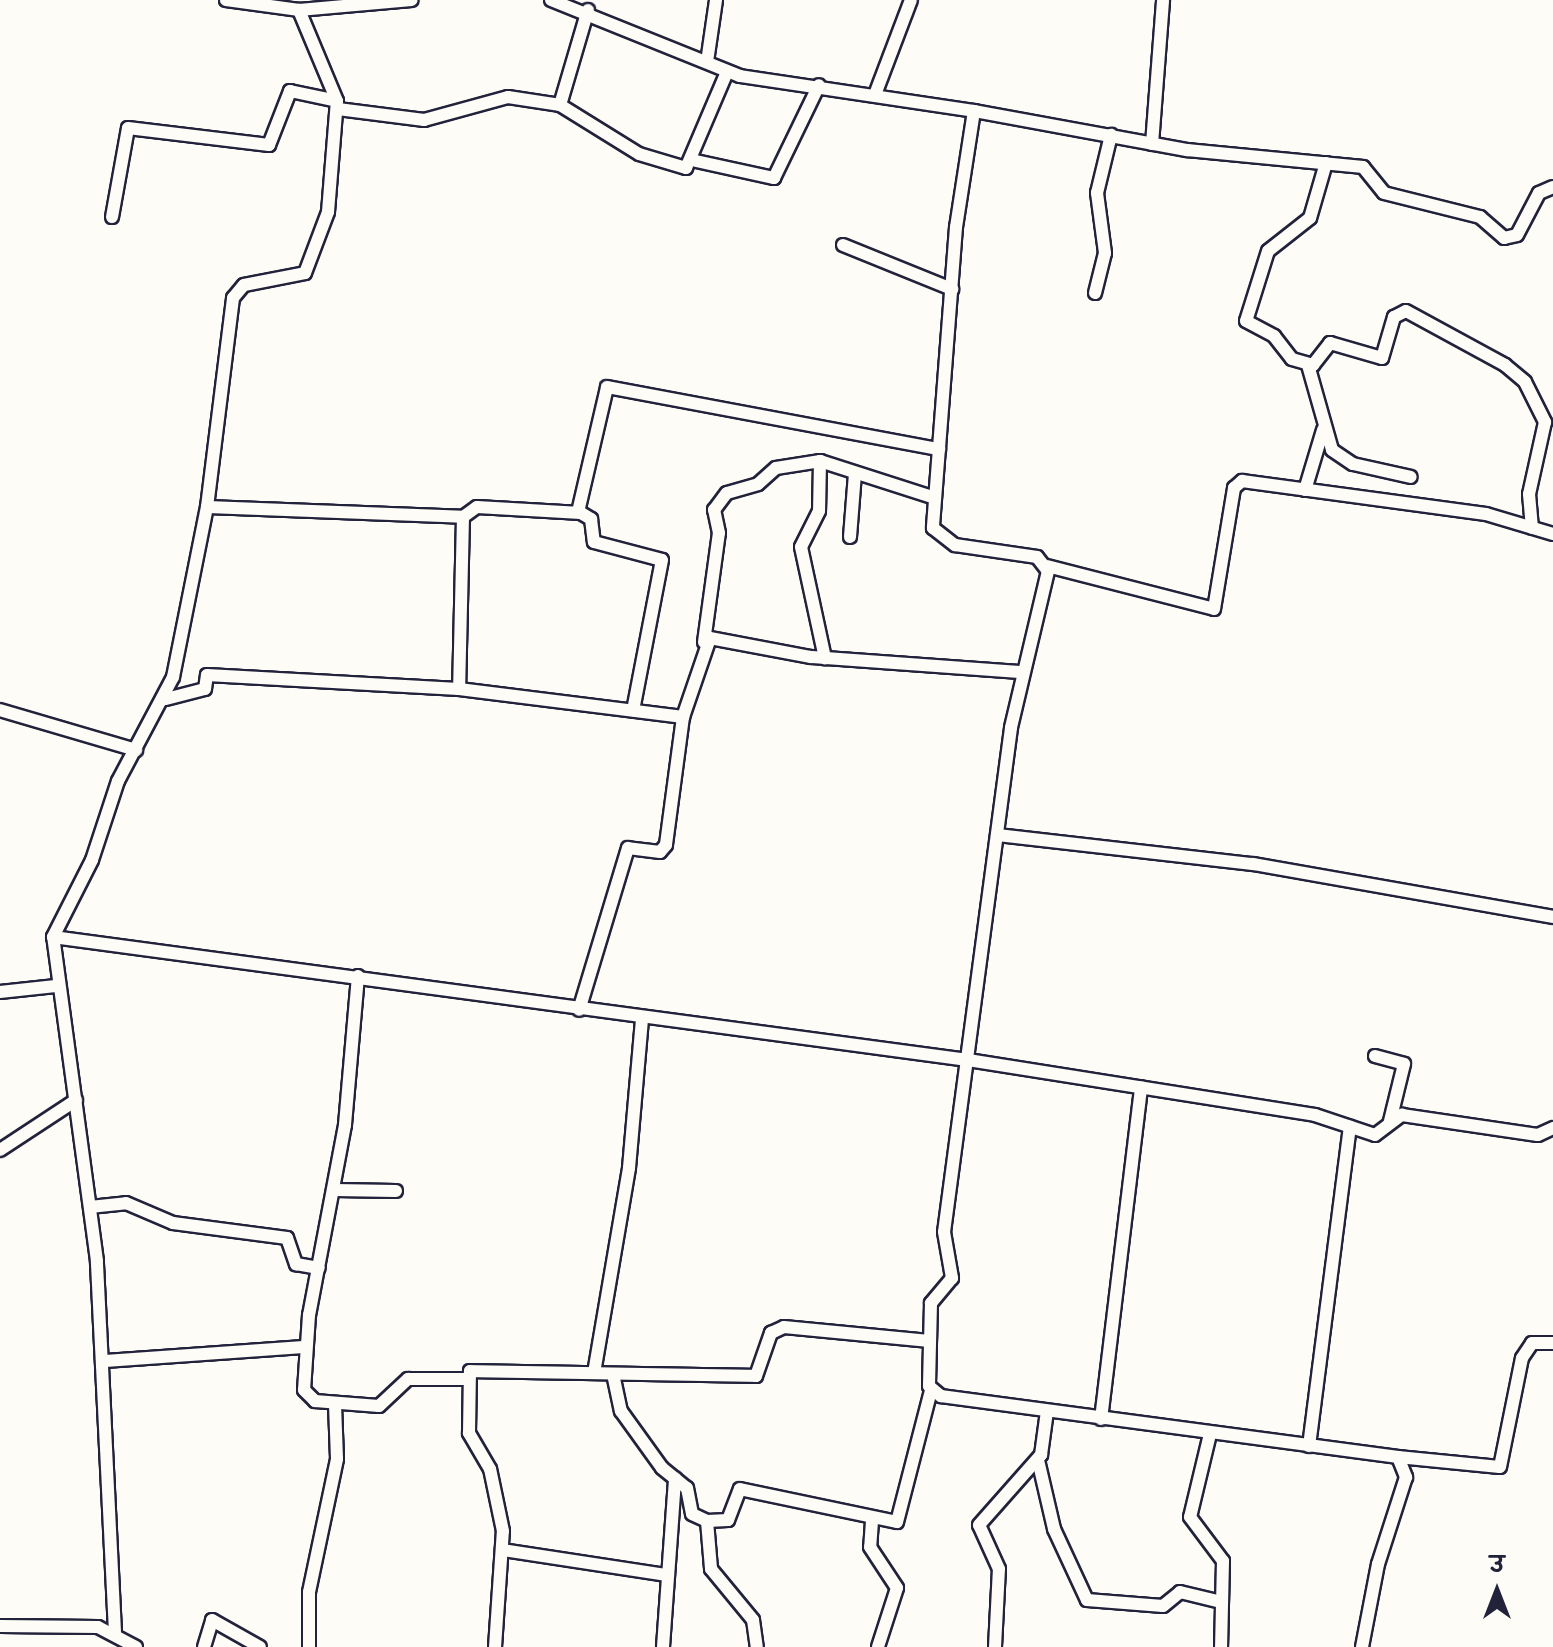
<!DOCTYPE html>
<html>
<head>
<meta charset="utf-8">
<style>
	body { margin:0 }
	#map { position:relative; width:1553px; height:1647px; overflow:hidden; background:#fdfcf7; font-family:"Indie Flower","Playpen Sans Deva",sans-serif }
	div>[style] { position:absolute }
	.roads { filter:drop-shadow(2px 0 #22223b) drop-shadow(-2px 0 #22223b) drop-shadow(0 2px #22223b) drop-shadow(0 -2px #22223b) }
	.minor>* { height:12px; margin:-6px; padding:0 6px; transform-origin:6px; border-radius:6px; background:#fdfcf7 }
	span { translate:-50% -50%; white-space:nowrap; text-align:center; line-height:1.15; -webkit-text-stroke:6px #fdfcf7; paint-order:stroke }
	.north { position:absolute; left:1457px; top:1551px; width:80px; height:80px; -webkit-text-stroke:6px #fdfcf7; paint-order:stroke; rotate:0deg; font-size:22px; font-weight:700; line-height:32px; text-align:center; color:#22223b }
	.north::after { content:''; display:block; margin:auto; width:28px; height:36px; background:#22223b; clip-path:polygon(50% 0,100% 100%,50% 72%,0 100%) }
</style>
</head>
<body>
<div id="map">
	<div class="roads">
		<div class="minor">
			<i style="left:226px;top:0;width:74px;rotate:7.8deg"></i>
			<i style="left:299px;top:10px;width:113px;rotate:-5.1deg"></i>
			<i style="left:551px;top:0;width:204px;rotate:21.9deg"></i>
			<i style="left:740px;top:76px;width:237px;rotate:8.5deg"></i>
			<i style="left:974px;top:111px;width:117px;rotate:98.8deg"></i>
			<i style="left:956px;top:227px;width:302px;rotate:94.4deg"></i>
			<i style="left:933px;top:528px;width:28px;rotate:38deg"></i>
			<i style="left:955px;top:545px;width:83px;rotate:8.3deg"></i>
			<i style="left:1037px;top:557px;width:18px;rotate:52deg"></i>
			<i style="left:1048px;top:571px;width:161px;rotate:103.3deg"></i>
			<i style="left:1011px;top:728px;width:508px;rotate:97.57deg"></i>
			<i style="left:944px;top:1232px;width:47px;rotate:80.1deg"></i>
			<i style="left:952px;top:1278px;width:33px;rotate:130deg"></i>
			<i style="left:931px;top:1303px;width:83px;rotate:91.4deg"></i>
			<i style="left:929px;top:1386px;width:16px;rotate:40deg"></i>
			<i style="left:941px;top:1396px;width:461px;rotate:7.6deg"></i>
			<i style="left:1398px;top:1457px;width:22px;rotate:68deg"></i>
			<i style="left:1406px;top:1477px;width:91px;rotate:107.8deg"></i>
			<i style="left:1378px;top:1564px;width:85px;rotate:100.9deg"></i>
			<i style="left:707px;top:62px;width:63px;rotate:-81.7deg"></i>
			<i style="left:876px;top:92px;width:98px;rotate:-69.2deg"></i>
			<i style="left:560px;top:105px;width:93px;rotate:31.8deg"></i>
			<i style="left:639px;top:154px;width:49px;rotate:16.6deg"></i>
			<i style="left:686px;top:168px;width:104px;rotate:-66.9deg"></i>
			<i style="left:338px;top:109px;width:87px;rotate:7.3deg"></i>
			<i style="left:424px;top:120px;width:87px;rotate:-15.3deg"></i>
			<i style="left:508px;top:97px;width:53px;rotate:8.7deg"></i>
			<i style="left:560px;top:105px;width:99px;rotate:-73.6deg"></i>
			<i style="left:974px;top:111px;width:217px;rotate:10.4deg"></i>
			<i style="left:1187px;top:150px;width:177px;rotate:5.5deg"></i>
			<i style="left:1363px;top:167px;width:33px;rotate:51deg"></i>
			<i style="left:1384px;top:193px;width:99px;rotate:14deg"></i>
			<i style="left:1480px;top:217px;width:32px;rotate:41deg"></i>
			<i style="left:1504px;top:238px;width:13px;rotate:-13deg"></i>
			<i style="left:1517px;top:235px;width:47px;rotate:-62.4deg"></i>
			<i style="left:1539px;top:193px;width:15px;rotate:-23deg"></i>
			<i style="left:1152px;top:144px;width:144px;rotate:-85.6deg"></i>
			<i style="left:696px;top:161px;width:80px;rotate:12.3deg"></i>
			<i style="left:774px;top:178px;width:103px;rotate:-64.2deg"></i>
			<i style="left:1326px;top:163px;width:57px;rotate:106.2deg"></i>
			<i style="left:1310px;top:218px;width:53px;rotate:141.8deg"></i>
			<i style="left:1268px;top:251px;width:73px;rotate:107.4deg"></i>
			<i style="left:1246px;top:321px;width:32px;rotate:28deg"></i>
			<i style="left:1274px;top:336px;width:29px;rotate:52deg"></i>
			<i style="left:1292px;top:359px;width:22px;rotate:16deg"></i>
			<i style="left:1313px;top:365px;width:28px;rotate:-52deg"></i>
			<i style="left:1330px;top:343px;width:54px;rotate:16.1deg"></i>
			<i style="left:1382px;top:358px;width:43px;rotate:-73.7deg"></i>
			<i style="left:1394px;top:317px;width:13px;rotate:-27deg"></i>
			<i style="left:1406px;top:311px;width:113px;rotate:28.6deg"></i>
			<i style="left:1505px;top:365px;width:26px;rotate:40deg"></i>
			<i style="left:1525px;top:382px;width:45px;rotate:63.4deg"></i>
			<i style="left:1545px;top:422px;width:74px;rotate:102.5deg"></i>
			<i style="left:1529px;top:494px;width:34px;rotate:85deg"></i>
			<i style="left:112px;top:217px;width:90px;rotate:-79.8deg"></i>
			<i style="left:128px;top:128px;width:142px;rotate:6.9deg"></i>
			<i style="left:269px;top:145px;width:58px;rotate:-68.7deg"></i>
			<i style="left:290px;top:91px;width:48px;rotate:12deg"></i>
			<i style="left:843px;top:245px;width:118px;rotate:22deg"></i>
			<i style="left:1095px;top:293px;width:41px;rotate:-76deg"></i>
			<i style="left:1105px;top:253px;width:61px;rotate:-97.6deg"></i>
			<i style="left:1097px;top:193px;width:60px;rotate:-76.4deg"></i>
			<i style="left:1308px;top:365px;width:88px;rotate:74.2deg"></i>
			<i style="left:1332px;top:450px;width:25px;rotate:34deg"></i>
			<i style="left:1353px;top:464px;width:59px;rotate:12.6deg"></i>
			<i style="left:820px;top:461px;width:50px;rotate:91.1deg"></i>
			<i style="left:819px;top:511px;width:40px;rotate:116.6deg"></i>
			<i style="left:801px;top:547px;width:114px;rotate:77.8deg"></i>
			<i style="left:1305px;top:490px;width:63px;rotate:-73.3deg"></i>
			<i style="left:207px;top:507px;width:256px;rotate:2.2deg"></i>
			<i style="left:463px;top:517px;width:172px;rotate:91.3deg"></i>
			<i style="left:459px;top:689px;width:226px;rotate:7.1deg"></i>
			<i style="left:683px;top:717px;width:129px;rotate:97.6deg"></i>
			<i style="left:666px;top:845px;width:9px;rotate:131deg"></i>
			<i style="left:660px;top:852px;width:32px;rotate:-173deg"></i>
			<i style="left:628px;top:848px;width:169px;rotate:106.8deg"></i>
			<i style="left:578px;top:512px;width:128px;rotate:-76.9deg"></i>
			<i style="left:607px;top:387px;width:338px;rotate:10.6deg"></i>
			<i style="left:463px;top:517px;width:17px;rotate:-36deg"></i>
			<i style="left:477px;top:507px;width:104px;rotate:3.3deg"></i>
			<i style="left:581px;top:513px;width:12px;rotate:31deg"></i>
			<i style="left:591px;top:519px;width:23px;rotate:83deg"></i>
			<i style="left:594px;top:542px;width:70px;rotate:14.8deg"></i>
			<i style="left:662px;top:560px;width:153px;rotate:100.9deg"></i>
			<i style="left:850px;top:537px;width:63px;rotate:-85.5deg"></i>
			<i style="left:1047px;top:566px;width:172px;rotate:14.4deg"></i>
			<i style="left:1214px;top:609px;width:123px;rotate:-80.6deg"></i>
			<i style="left:1234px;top:488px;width:11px;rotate:-41deg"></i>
			<i style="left:1242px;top:481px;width:246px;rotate:7.7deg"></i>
			<i style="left:1486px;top:514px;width:70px;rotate:16.6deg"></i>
			<i style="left:704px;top:642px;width:110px;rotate:-82.2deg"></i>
			<i style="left:719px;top:533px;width:24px;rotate:-102deg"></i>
			<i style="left:714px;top:510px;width:21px;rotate:-53deg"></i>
			<i style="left:727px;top:493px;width:32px;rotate:-16deg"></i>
			<i style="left:758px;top:484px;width:24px;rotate:-42deg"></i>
			<i style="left:776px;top:468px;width:45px;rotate:-9deg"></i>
			<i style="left:820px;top:461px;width:121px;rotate:17.8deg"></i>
			<i style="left:166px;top:699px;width:40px;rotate:-14.4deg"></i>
			<i style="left:205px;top:689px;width:14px;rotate:-82deg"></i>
			<i style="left:207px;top:675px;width:252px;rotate:3.2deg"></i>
			<i style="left:0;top:710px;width:142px;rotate:16.4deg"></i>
			<i style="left:683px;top:717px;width:83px;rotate:-71.1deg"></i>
			<i style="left:710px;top:638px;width:103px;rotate:10.7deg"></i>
			<i style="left:811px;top:657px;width:210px;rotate:4.1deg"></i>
			<i style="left:997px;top:835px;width:258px;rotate:6.5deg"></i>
			<i style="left:1253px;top:864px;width:305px;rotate:10deg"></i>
			<i style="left:53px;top:937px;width:923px;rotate:7.66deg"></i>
			<i style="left:968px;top:1060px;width:351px;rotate:9deg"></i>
			<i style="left:1315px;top:1115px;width:63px;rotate:18.4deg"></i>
			<i style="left:1375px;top:1135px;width:34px;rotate:-37deg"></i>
			<i style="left:1402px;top:1115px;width:137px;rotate:8.4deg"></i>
			<i style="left:1538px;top:1135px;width:17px;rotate:-25deg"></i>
			<i style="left:358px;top:976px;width:150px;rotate:95deg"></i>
			<i style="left:345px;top:1125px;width:193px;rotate:100.7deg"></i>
			<i style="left:309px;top:1315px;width:75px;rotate:93.8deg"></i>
			<i style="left:304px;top:1390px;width:16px;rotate:45deg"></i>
			<i style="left:315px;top:1401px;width:64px;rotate:4.5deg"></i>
			<i style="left:379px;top:1406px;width:40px;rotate:-43deg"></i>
			<i style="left:408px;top:1379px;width:60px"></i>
			<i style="left:0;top:992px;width:56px;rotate:-6.1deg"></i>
			<i style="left:1375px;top:1056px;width:30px;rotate:15deg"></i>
			<i style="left:1404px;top:1064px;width:59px;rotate:103.8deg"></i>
			<i style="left:0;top:1150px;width:91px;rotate:-33.3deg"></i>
			<i style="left:335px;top:1190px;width:61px;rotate:0.9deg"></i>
			<i style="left:90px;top:1207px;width:36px;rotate:-6deg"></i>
			<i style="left:126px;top:1203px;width:51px;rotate:23.1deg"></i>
			<i style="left:173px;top:1223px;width:115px;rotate:7.5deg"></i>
			<i style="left:287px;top:1238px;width:28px;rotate:71deg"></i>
			<i style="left:296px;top:1264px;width:23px;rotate:10deg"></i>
			<i style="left:104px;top:1361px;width:201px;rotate:-4deg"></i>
			<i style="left:594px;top:1373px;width:208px;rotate:-80.3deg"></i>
			<i style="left:629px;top:1168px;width:149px;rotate:-85deg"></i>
			<i style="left:613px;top:1374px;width:38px;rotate:78deg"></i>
			<i style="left:621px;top:1411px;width:70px;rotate:54.3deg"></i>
			<i style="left:662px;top:1468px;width:32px;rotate:39deg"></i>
			<i style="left:687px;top:1488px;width:26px;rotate:79deg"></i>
			<i style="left:692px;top:1514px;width:17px;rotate:25deg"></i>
			<i style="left:707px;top:1521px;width:48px;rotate:85.2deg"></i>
			<i style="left:711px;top:1569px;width:66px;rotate:50.5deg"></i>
			<i style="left:753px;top:1620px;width:27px;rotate:82deg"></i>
			<i style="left:1101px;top:1419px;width:334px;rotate:-83.1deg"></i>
			<i style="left:1210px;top:1434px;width:85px;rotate:103.5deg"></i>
			<i style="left:1190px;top:1517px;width:55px;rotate:53.1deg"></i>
			<i style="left:1223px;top:1561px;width:86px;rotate:91.3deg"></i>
			<i style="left:1309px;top:1446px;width:322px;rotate:-82.7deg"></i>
			<i style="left:1398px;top:1457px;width:102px;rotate:5.6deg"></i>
			<i style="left:1500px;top:1467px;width:111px;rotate:-78.6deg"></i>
			<i style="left:1522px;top:1358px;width:18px;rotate:-56deg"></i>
			<i style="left:1532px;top:1343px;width:21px"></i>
			<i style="left:1038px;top:1460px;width:71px;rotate:76.9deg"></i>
			<i style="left:1054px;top:1529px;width:78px;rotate:65.1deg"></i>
			<i style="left:1087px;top:1600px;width:76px;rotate:4.5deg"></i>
			<i style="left:1163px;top:1606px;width:22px;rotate:-39deg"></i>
			<i style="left:1180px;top:1592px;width:42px;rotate:13.7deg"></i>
			<i style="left:707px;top:1521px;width:21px;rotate:-3deg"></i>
			<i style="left:728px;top:1520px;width:33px;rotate:-69deg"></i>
			<i style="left:740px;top:1489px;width:160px;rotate:11.9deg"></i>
			<i style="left:897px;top:1522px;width:135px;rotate:-75.5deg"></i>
			<i style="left:872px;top:1521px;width:26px;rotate:94deg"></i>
			<i style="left:870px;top:1547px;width:49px;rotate:56.6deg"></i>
			<i style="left:897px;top:1588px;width:62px;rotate:107.9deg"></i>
			<i style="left:503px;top:1550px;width:165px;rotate:8.7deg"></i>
			<i style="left:0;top:1626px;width:98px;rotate:0.6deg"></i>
			<i style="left:98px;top:1627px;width:43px;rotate:27.8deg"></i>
			<i style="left:115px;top:1632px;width:371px;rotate:-92.8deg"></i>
			<i style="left:97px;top:1261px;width:327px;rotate:-97.7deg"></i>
			<i style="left:53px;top:937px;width:86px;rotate:-63.1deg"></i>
			<i style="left:92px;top:860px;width:83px;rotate:-71.8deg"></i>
			<i style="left:118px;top:781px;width:118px;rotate:-62.1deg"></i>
			<i style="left:173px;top:677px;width:173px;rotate:-78.7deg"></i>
			<i style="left:207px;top:507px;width:211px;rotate:-82.9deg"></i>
			<i style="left:233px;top:298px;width:17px;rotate:-50deg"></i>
			<i style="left:244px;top:285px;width:62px;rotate:-11.1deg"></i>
			<i style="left:305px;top:273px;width:65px;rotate:-69.3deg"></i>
			<i style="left:328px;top:212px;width:111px;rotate:-85.4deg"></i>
			<i style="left:337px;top:101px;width:99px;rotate:-112.7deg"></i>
			<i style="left:204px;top:1647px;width:28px;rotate:-73deg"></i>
			<i style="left:212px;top:1620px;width:55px;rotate:29.4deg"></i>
			<i style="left:309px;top:1647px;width:55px;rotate:-90deg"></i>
			<i style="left:309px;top:1592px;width:136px;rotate:-78.1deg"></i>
			<i style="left:337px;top:1459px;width:55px;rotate:-92.1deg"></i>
			<i style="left:495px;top:1647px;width:116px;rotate:-86.1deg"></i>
			<i style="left:503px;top:1531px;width:63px;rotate:-101.8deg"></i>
			<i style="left:490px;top:1469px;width:42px;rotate:-120.3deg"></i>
			<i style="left:469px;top:1433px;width:62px;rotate:-89.1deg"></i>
			<i style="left:470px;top:1371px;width:286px;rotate:1deg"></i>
			<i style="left:756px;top:1376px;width:46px;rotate:-70.8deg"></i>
			<i style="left:771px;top:1333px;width:14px;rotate:-25deg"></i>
			<i style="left:784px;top:1327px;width:146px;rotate:5.5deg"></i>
			<i style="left:663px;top:1647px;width:169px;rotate:-85.9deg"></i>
			<i style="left:995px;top:1647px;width:78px;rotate:-87.1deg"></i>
			<i style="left:999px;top:1569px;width:48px;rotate:-114.4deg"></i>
			<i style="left:979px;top:1525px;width:94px;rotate:-48.5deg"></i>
			<i style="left:1041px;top:1455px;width:44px;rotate:-82.2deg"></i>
		</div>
	</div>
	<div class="north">उ</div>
</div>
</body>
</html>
